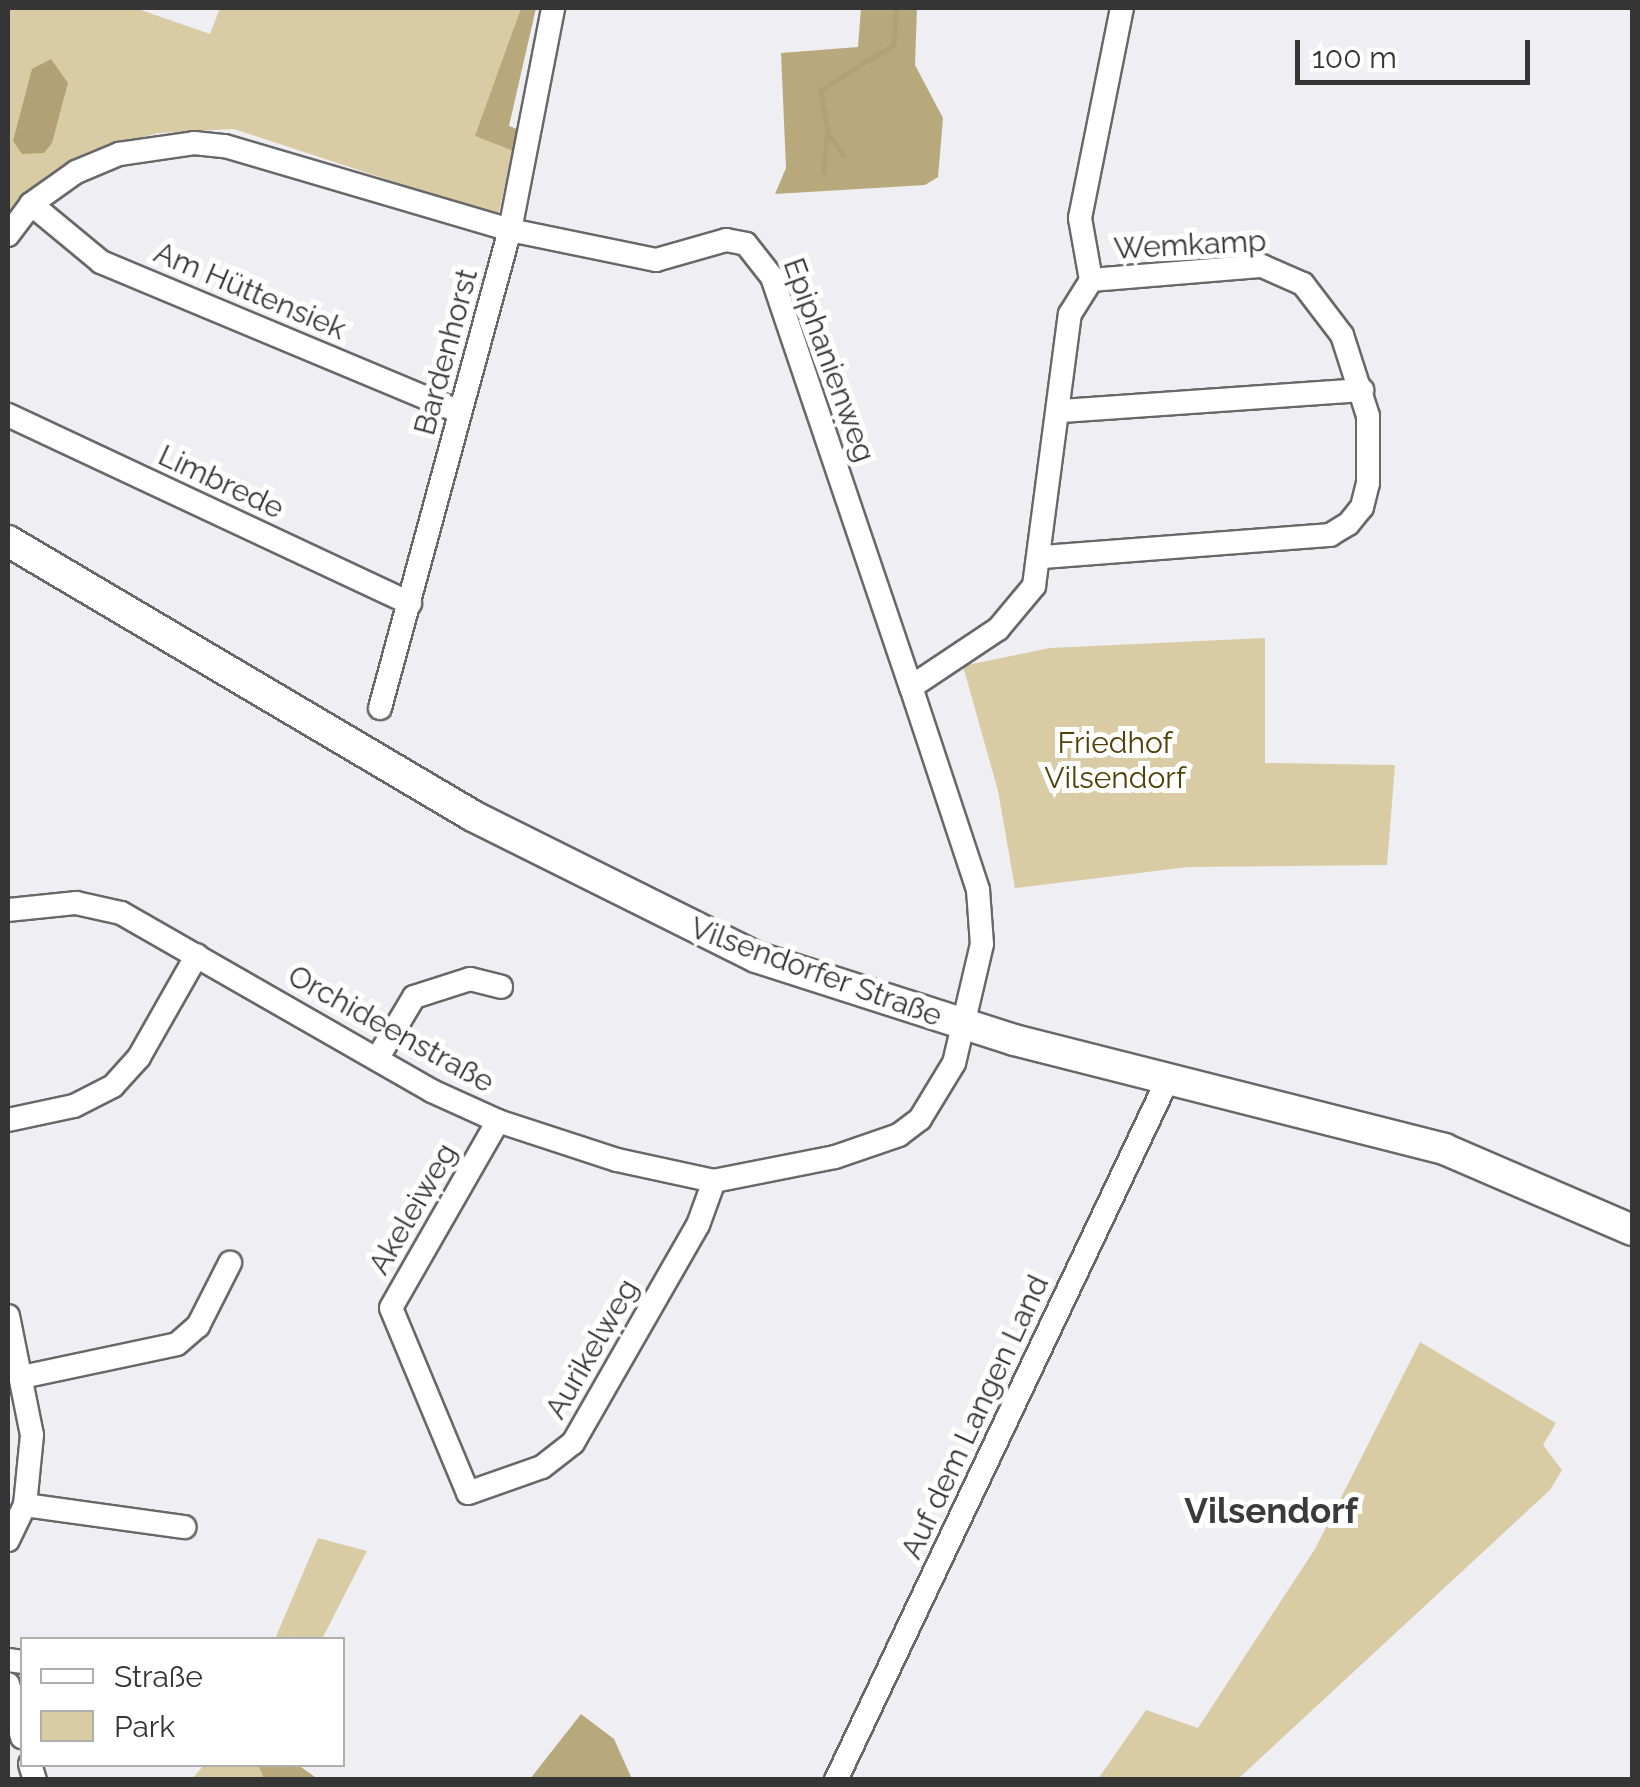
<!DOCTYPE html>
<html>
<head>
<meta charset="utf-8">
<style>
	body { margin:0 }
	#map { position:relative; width:1640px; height:1787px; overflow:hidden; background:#efeef2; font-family:Raleway,sans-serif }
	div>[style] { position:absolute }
	.green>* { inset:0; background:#d9cca5 }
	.forest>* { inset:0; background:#b8a97d }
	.water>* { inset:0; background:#b1a276 }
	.stream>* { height:5px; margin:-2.5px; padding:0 2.5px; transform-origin:2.5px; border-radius:2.5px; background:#b1a276 }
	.roads { filter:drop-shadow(2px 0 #68676a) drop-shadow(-2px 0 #68676a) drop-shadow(0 2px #68676a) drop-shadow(0 -2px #68676a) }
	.minor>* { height:22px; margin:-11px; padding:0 11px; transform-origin:11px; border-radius:11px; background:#fff }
	.major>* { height:30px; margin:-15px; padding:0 15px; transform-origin:15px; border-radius:15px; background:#fff }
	span { translate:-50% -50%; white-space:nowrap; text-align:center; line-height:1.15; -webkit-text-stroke:10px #fff; paint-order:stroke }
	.street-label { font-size:30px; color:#353536 }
	.park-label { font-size:30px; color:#524107 }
	.quarter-label { font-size:35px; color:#3b3b3d; font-weight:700 }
	.frame { position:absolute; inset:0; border:10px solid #353536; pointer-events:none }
	.legend { position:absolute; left:20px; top:1637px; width:325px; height:130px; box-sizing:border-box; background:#fff; border:2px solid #aeaeaf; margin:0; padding:12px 18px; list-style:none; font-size:30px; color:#353536 }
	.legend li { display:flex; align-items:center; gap:20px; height:50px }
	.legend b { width:50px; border:2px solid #aeaeaf }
	.scale { position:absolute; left:1295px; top:40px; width:235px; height:45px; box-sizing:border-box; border:5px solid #353536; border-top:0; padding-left:12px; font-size:30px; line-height:35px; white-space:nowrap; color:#353536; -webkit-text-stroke:8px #fff; paint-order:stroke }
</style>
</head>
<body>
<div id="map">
	<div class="green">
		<i style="clip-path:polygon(8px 8px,135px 8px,210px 34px,220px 8px,521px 8px,476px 136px,513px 151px,498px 216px,234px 129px,159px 133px,106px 146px,46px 180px,8px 215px)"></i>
		<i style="clip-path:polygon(1265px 638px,1265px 763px,1395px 765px,1387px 865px,1188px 867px,1015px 888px,998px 791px,963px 666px,1050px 648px)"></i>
		<i style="clip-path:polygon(1420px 1342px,1556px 1423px,1543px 1445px,1562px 1470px,1550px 1490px,1238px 1779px,1098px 1779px,1146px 1710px,1198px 1728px,1315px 1549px)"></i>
		<i style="clip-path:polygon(318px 1538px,367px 1551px,322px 1639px,275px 1639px)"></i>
		<i style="clip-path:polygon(205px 1764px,258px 1765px,264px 1779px,191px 1780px)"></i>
	</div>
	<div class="forest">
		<i style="clip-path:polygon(521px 8px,536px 8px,509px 126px,517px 129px,513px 151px,475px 136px)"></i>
		<i style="clip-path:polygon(861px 8px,917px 8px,915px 65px,943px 118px,938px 177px,925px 185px,775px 194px,786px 168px,781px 53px,858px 47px)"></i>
		<i style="clip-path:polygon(581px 1714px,614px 1739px,632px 1779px,530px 1779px)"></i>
		<i style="clip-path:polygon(258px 1765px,298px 1765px,318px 1779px,264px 1779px)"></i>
	</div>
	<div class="water">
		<i style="clip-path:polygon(51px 59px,68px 83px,52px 143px,44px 153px,22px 154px,13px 141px,32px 69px)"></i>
	</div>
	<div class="stream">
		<i style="left:843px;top:155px;width:26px;rotate:-126deg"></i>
		<i style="left:828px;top:134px;width:45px;rotate:-100.3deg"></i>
		<i style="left:820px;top:90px;width:86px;rotate:-31.7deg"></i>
		<i style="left:893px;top:45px;width:37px;rotate:-85deg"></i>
		<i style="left:823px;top:172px;width:36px;rotate:-84deg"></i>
	</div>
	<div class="roads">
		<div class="minor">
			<i style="left:31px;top:204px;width:91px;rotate:39.6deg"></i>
			<i style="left:101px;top:262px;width:388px;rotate:22.7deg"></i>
			<i style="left:8px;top:235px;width:39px;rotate:-53deg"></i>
			<i style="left:31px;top:204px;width:55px;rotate:-35.4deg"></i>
			<i style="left:76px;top:172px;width:47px;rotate:-22.7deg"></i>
			<i style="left:119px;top:154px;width:76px;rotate:-8.3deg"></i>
			<i style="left:194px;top:143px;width:31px;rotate:6deg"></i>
			<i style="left:225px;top:146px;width:297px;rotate:16.4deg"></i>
			<i style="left:510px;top:230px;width:149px;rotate:11.6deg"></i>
			<i style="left:656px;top:260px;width:73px;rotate:-15.9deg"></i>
			<i style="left:726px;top:240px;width:20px;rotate:11deg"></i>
			<i style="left:746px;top:244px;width:42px;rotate:51.8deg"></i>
			<i style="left:772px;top:277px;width:433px;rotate:71.3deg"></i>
			<i style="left:911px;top:687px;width:214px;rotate:71.7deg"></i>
			<i style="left:978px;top:890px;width:54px;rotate:85.8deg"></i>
			<i style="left:982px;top:944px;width:122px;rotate:103.2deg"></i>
			<i style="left:954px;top:1063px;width:66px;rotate:121.3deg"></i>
			<i style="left:920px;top:1119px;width:26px;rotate:143deg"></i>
			<i style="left:899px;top:1135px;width:68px;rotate:161deg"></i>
			<i style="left:835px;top:1157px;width:123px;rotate:168.8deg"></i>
			<i style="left:714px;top:1181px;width:99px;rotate:-167.8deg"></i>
			<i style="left:617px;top:1160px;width:125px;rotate:-161.9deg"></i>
			<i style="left:498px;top:1121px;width:72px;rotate:-155.6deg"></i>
			<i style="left:432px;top:1091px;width:358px;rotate:-150.2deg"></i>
			<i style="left:121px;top:913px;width:46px;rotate:-167.5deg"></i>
			<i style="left:76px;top:903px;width:68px;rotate:174.1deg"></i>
			<i style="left:1091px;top:280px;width:63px;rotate:-100.1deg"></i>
			<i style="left:1080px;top:218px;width:214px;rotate:-78.7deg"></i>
			<i style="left:1062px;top:411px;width:301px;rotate:-4deg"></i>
			<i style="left:8px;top:415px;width:444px;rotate:25.1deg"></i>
			<i style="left:911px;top:687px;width:105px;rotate:-33.7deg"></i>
			<i style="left:998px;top:629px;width:56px;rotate:-50.1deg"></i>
			<i style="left:1034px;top:586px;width:274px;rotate:-82.5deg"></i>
			<i style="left:1070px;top:314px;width:40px;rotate:-58deg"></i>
			<i style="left:1091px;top:280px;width:172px;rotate:-4.7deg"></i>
			<i style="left:1262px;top:266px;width:45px;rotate:23.7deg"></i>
			<i style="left:1303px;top:284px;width:64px;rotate:52.6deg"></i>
			<i style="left:1342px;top:335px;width:85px;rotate:72.2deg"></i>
			<i style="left:1368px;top:416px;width:67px;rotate:90deg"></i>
			<i style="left:1368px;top:483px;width:25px;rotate:104deg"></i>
			<i style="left:1362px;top:507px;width:22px;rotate:129deg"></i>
			<i style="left:1348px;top:524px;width:21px;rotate:149deg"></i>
			<i style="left:1330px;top:535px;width:290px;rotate:175.6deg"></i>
			<i style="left:380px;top:708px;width:495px;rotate:-74.8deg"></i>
			<i style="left:510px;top:230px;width:226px;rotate:-79deg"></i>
			<i style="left:377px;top:1059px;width:72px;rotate:-59.2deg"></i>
			<i style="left:414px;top:997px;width:59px;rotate:-17.8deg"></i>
			<i style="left:470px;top:979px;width:32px;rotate:14deg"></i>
			<i style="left:8px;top:1120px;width:67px;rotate:-12deg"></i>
			<i style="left:74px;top:1106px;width:44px;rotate:-27.1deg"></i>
			<i style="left:113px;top:1086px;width:39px;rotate:-48deg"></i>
			<i style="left:139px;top:1057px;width:117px;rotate:-60.4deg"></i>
			<i style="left:498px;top:1121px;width:215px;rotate:119.8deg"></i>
			<i style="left:391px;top:1308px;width:200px;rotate:67.4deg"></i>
			<i style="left:468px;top:1493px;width:78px;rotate:-19.4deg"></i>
			<i style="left:542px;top:1467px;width:39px;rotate:-38deg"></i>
			<i style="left:573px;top:1443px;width:251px;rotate:-60.2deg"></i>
			<i style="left:698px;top:1225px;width:47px;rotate:-70deg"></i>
			<i style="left:8px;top:1316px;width:121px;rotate:78.6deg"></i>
			<i style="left:32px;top:1435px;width:70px;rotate:95.7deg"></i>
			<i style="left:25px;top:1505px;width:39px;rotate:116deg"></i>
			<i style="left:22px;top:1377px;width:158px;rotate:-12deg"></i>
			<i style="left:177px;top:1344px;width:28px;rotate:-41deg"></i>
			<i style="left:198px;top:1326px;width:71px;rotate:-63.1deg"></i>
			<i style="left:25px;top:1505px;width:161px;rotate:7.9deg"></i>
			<i style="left:8px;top:1660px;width:14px;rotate:8deg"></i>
			<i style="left:8px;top:1684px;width:55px;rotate:75.2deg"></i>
			<i style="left:30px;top:1764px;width:17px;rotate:73deg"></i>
			<i style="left:836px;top:1780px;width:776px;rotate:-64.66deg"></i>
		</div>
		<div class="major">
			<i style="left:8px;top:541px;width:540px;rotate:30.6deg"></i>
			<i style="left:473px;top:816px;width:316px;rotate:26.5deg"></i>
			<i style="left:756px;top:957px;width:271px;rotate:17.8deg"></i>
			<i style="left:1014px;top:1040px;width:444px;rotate:14.2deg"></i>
			<i style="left:1444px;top:1149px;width:205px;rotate:23.3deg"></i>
		</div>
	</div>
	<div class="street-label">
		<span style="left:1190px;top:245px;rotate:-3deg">Wemkamp</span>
		<span style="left:250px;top:291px;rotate:23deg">Am Hüttensiek</span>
		<span style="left:446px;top:352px;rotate:-75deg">Bardenhorst</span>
		<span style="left:829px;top:360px;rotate:70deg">Epiphanienweg</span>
		<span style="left:221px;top:482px;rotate:25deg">Limbrede</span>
		<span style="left:816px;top:972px;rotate:20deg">Vilsendorfer Straße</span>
		<span style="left:391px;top:1029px;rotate:29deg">Orchideenstraße</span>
		<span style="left:413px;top:1209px;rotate:-60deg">Akeleiweg</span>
		<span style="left:592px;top:1349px;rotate:-60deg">Aurikelweg</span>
		<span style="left:975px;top:1417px;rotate:-65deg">Auf dem Langen Land</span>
	</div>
	<div class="park-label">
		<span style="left:1115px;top:760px">Friedhof<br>Vilsendorf</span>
	</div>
	<div class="quarter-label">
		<span style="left:1271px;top:1511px">Vilsendorf</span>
	</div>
	<div class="frame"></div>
	<ul class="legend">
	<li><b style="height:12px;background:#fff"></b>Straße</li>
	<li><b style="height:28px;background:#d9cca5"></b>Park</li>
	</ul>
	<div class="scale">100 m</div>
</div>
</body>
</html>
